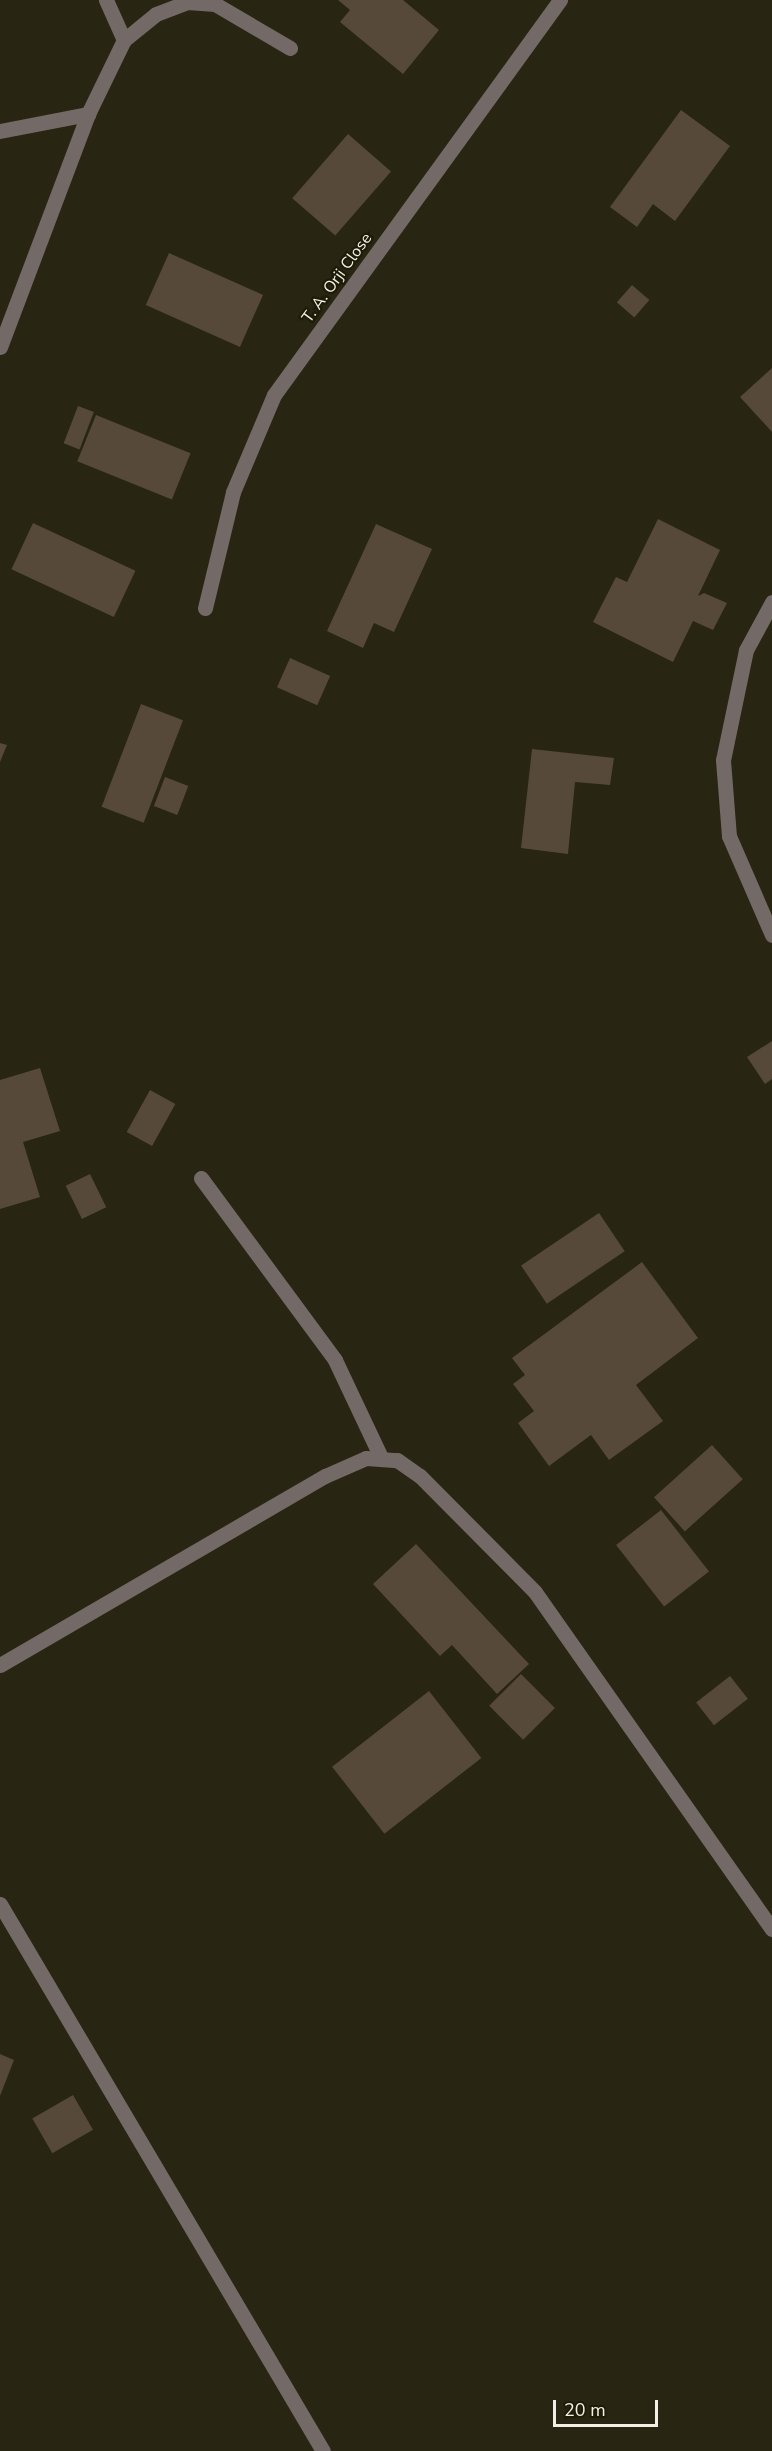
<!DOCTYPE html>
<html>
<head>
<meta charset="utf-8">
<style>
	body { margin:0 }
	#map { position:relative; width:772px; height:2451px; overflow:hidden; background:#282512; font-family:"Nunito Sans",sans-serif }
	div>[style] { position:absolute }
	.building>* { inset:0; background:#564939; transform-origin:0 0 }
	.minor>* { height:15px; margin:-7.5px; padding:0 7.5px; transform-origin:7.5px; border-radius:7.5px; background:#736966 }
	span { translate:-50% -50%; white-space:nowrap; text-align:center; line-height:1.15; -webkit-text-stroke:4.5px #1e1b09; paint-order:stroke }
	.street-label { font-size:16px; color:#f2f0e5 }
	.scale { position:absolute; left:553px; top:2400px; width:105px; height:27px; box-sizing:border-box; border:3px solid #f2f0e5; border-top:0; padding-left:8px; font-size:18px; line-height:21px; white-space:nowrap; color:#f2f0e5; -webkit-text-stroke:4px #1e1b09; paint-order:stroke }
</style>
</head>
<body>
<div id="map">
	<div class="building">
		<i style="clip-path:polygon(338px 0,403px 0,439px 30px,403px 74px,340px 22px,350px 10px)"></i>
		<i style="clip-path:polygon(681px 110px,730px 146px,675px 221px,653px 204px,637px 227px,610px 207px)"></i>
		<i style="left:348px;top:134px;width:57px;height:85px;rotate:41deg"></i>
		<i style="left:169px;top:253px;width:103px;height:57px;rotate:24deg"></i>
		<i style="left:632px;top:285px;width:23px;height:23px;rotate:41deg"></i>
		<i style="clip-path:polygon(772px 368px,772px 432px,740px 397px)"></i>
		<i style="left:78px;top:406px;width:17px;height:40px;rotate:21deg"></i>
		<i style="left:96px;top:415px;width:102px;height:50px;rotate:22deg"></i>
		<i style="clip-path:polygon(658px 519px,720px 550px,698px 596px,704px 593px,727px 603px,713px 630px,693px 621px,673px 662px,593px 622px,616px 577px,627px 582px)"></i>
		<i style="left:33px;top:523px;width:113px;height:51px;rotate:25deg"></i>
		<i style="clip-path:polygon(376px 524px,432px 549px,394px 632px,374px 623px,363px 648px,327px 631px)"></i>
		<i style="left:290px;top:658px;width:44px;height:32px;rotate:24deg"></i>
		<i style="left:141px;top:704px;width:45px;height:110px;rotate:21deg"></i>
		<i style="clip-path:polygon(0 743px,7px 745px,0 762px)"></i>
		<i style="clip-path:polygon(532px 749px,614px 758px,610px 785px,575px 782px,568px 854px,521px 848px)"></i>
		<i style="left:165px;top:777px;width:25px;height:31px;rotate:21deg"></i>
		<i style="clip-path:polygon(772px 1041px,772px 1079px,765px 1084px,747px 1057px)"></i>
		<i style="clip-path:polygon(40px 1068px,60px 1131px,23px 1142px,40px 1197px,0 1209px,0 1080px)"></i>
		<i style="left:150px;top:1090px;width:29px;height:48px;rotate:29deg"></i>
		<i style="left:90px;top:1174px;width:37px;height:27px;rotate:64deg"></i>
		<i style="left:599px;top:1213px;width:46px;height:94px;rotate:56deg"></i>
		<i style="clip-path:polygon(642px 1262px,698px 1338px,636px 1385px,663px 1421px,609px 1460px,591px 1435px,549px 1466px,518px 1423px,534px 1411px,513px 1384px,525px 1375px,512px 1358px)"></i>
		<i style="left:712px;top:1445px;width:46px;height:78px;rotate:48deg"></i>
		<i style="left:661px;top:1510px;width:78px;height:57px;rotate:52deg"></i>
		<i style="clip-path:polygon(416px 1544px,529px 1664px,497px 1694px,452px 1645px,440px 1656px,373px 1584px)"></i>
		<i style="left:521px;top:1674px;width:48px;height:45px;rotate:45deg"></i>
		<i style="left:730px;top:1676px;width:29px;height:43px;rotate:52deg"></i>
		<i style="left:429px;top:1691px;width:85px;height:123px;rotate:52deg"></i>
		<i style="clip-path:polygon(0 2054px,14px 2060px,0 2096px)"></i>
		<i style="left:73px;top:2095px;width:40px;height:47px;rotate:60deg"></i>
	</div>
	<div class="minor">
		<i style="left:106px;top:0;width:44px;rotate:65.8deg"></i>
		<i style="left:0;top:131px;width:90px;rotate:-10.9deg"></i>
		<i style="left:0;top:347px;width:249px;rotate:-69.3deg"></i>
		<i style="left:88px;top:114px;width:82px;rotate:-64.1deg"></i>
		<i style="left:124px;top:40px;width:41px;rotate:-39.1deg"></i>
		<i style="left:156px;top:14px;width:33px;rotate:-21deg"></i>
		<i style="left:187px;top:2px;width:28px;rotate:4deg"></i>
		<i style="left:215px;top:4px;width:87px;rotate:30.4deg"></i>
		<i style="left:772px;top:602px;width:55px;rotate:118.4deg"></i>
		<i style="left:746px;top:650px;width:112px;rotate:101.8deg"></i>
		<i style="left:723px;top:760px;width:76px;rotate:85.5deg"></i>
		<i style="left:729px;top:836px;width:108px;rotate:66.5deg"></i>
		<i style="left:205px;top:608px;width:119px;rotate:-76.4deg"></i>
		<i style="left:233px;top:492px;width:105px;rotate:-67.1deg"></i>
		<i style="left:274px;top:395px;width:488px;rotate:-54.1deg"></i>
		<i style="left:201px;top:1178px;width:226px;rotate:53.6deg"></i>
		<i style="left:335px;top:1360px;width:105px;rotate:64.7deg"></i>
		<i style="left:0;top:1665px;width:376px;rotate:-30.2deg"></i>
		<i style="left:325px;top:1476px;width:45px;rotate:-23.7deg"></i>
		<i style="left:366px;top:1458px;width:31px;rotate:4deg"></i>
		<i style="left:397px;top:1460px;width:28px;rotate:35deg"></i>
		<i style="left:420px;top:1476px;width:163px;rotate:45.2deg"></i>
		<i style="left:535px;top:1592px;width:412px;rotate:54.9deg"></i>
		<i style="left:0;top:1904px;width:635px;rotate:59.44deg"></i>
	</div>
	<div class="street-label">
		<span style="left:337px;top:278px;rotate:-54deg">T. A. Orji Close</span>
	</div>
	<div class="scale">20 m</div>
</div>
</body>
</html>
